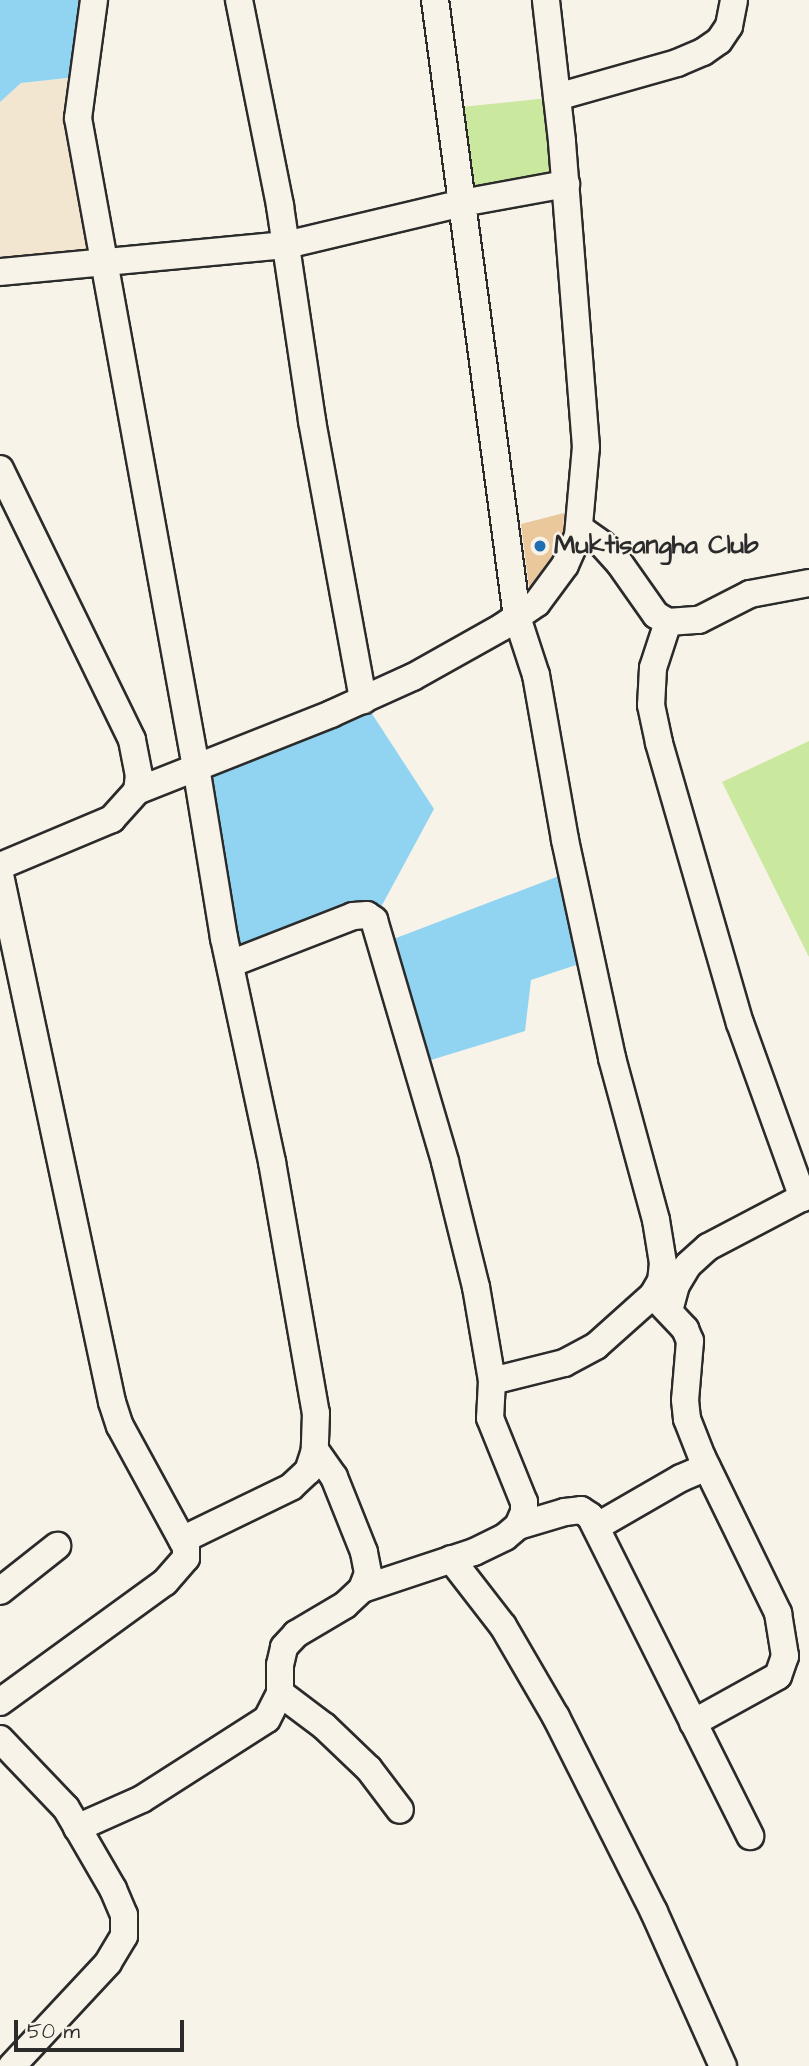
<!DOCTYPE html>
<html>
<head>
<meta charset="utf-8">
<style>
	body { margin:0 }
	#map { position:relative; width:809px; height:2066px; overflow:hidden; background:#f7f3e8; font-family:"Architects Daughter",sans-serif }
	div>[style] { position:absolute }
	.built>* { inset:0; background:#f3e6d1 }
	.green>* { inset:0; background:#cbe89f; transform-origin:0 0 }
	.water>* { inset:0; background:#90d4f2 }
	.building>* { inset:0; background:#eac89c }
	.roads { filter:drop-shadow(2px 0 #2b2b2b) drop-shadow(-2px 0 #2b2b2b) drop-shadow(0 2px #2b2b2b) drop-shadow(0 -2px #2b2b2b) }
	.street>* { height:26px; margin:-13px; padding:0 13px; transform-origin:13px; border-radius:13px; background:#f7f3e8 }
	.dots>* { width:19px; height:19px; translate:-50% -50%; box-sizing:border-box; border:4px solid #f7f3e8; border-radius:50% }
	span { translate:-50% -50%; white-space:nowrap; text-align:center; line-height:1.15; -webkit-text-stroke:5px #f7f3e8; paint-order:stroke }
	.poi-label { font-size:26px; color:#2b2b2b; font-weight:700 }
	.left { translate:0 -50%; text-align:left }
	.scale { position:absolute; left:14px; top:2020px; width:170px; height:32px; box-sizing:border-box; border:4px solid #2b2b2b; border-top:0; padding-left:9px; font-size:21px; line-height:24px; white-space:nowrap; color:#2b2b2b; -webkit-text-stroke:5px #f7f3e8; paint-order:stroke }
</style>
</head>
<body>
<div id="map">
	<div class="built">
		<i style="clip-path:polygon(85px 76px,103px 261px,0 272px,0 102px,21px 83px)"></i>
	</div>
	<div class="green">
		<i style="left:557px;top:97px;width:87px;height:108px;rotate:84deg"></i>
		<i style="clip-path:polygon(809px 741px,809px 957px,722px 782px)"></i>
	</div>
	<div class="water">
		<i style="clip-path:polygon(0 0,94px 0,85px 76px,21px 83px,0 102px)"></i>
		<i style="clip-path:polygon(363px 700px,434px 809px,374px 920px,230px 964px,196px 767px)"></i>
		<i style="clip-path:polygon(572px 871px,591px 960px,531px 980px,525px 1031px,418px 1064px,383px 943px)"></i>
	</div>
	<div class="building">
		<i style="clip-path:polygon(564px 513px,563px 532px,551px 557px,529px 587px,521px 524px)"></i>
	</div>
	<div class="roads">
		<div class="street">
			<i style="left:94px;top:0;width:119px;rotate:97.7deg"></i>
			<i style="left:78px;top:118px;width:660px;rotate:79.7deg"></i>
			<i style="left:196px;top:767px;width:173px;rotate:80.7deg"></i>
			<i style="left:224px;top:938px;width:229px;rotate:77.9deg"></i>
			<i style="left:272px;top:1162px;width:255px;rotate:80.1deg"></i>
			<i style="left:316px;top:1413px;width:37px;rotate:92deg"></i>
			<i style="left:315px;top:1450px;width:22px;rotate:108deg"></i>
			<i style="left:308px;top:1471px;width:23px;rotate:137deg"></i>
			<i style="left:291px;top:1487px;width:121px;rotate:154.1deg"></i>
			<i style="left:239px;top:0;width:210px;rotate:78.7deg"></i>
			<i style="left:280px;top:206px;width:217px;rotate:81.5deg"></i>
			<i style="left:312px;top:421px;width:284px;rotate:79.6deg"></i>
			<i style="left:435px;top:0;width:622px;rotate:82.43deg"></i>
			<i style="left:517px;top:617px;width:61px;rotate:71.9deg"></i>
			<i style="left:536px;top:675px;width:168px;rotate:80deg"></i>
			<i style="left:565px;top:840px;width:223px;rotate:77.8deg"></i>
			<i style="left:612px;top:1058px;width:168px;rotate:74.8deg"></i>
			<i style="left:656px;top:1220px;width:44px;rotate:80.8deg"></i>
			<i style="left:663px;top:1263px;width:18px;rotate:96deg"></i>
			<i style="left:661px;top:1281px;width:16px;rotate:120deg"></i>
			<i style="left:653px;top:1295px;width:76px;rotate:138.2deg"></i>
			<i style="left:596px;top:1346px;width:36px;rotate:152deg"></i>
			<i style="left:564px;top:1363px;width:74px;rotate:166deg"></i>
			<i style="left:557px;top:97px;width:125px;rotate:-15.8deg"></i>
			<i style="left:677px;top:63px;width:28px;rotate:-23deg"></i>
			<i style="left:703px;top:52px;width:19px;rotate:-35deg"></i>
			<i style="left:719px;top:41px;width:18px;rotate:-56deg"></i>
			<i style="left:729px;top:26px;width:26px;rotate:-79deg"></i>
			<i style="left:0;top:272px;width:287px;rotate:-5.4deg"></i>
			<i style="left:286px;top:245px;width:181px;rotate:-13.4deg"></i>
			<i style="left:462px;top:203px;width:106px;rotate:-10.4deg"></i>
			<i style="left:0;top:469px;width:301px;rotate:64deg"></i>
			<i style="left:132px;top:740px;width:36px;rotate:79deg"></i>
			<i style="left:139px;top:775px;width:16px;rotate:97deg"></i>
			<i style="left:137px;top:791px;width:38px;rotate:132deg"></i>
			<i style="left:112px;top:819px;width:121px;rotate:157.2deg"></i>
			<i style="left:579px;top:528px;width:29px;rotate:35deg"></i>
			<i style="left:603px;top:545px;width:25px;rotate:48deg"></i>
			<i style="left:620px;top:564px;width:62px;rotate:54.8deg"></i>
			<i style="left:656px;top:615px;width:14px;rotate:30deg"></i>
			<i style="left:668px;top:622px;width:31px;rotate:-4deg"></i>
			<i style="left:699px;top:620px;width:57px;rotate:-27deg"></i>
			<i style="left:750px;top:594px;width:60px;rotate:-10.6deg"></i>
			<i style="left:668px;top:622px;width:48px;rotate:108.1deg"></i>
			<i style="left:653px;top:668px;width:37px;rotate:93deg"></i>
			<i style="left:651px;top:705px;width:39px;rotate:78deg"></i>
			<i style="left:659px;top:743px;width:291px;rotate:73.9deg"></i>
			<i style="left:740px;top:1023px;width:186px;rotate:70.2deg"></i>
			<i style="left:137px;top:791px;width:209px;rotate:-21.6deg"></i>
			<i style="left:331px;top:714px;width:90px;rotate:-24.3deg"></i>
			<i style="left:413px;top:677px;width:102px;rotate:-29.3deg"></i>
			<i style="left:502px;top:627px;width:42px;rotate:-34.4deg"></i>
			<i style="left:537px;top:603px;width:47px;rotate:-53.6deg"></i>
			<i style="left:565px;top:565px;width:32px;rotate:-66deg"></i>
			<i style="left:578px;top:536px;width:89px;rotate:-84.9deg"></i>
			<i style="left:586px;top:447px;width:307px;rotate:-94.5deg"></i>
			<i style="left:562px;top:141px;width:142px;rotate:-96.5deg"></i>
			<i style="left:0;top:875px;width:539px;rotate:78deg"></i>
			<i style="left:112px;top:1402px;width:25px;rotate:72deg"></i>
			<i style="left:120px;top:1426px;width:138px;rotate:61.4deg"></i>
			<i style="left:186px;top:1547px;width:11px;rotate:90deg"></i>
			<i style="left:186px;top:1558px;width:32px;rotate:131deg"></i>
			<i style="left:165px;top:1582px;width:204px;rotate:144deg"></i>
			<i style="left:230px;top:964px;width:132px;rotate:-21.3deg"></i>
			<i style="left:353px;top:916px;width:14px;rotate:-4deg"></i>
			<i style="left:367px;top:915px;width:9px;rotate:36deg"></i>
			<i style="left:374px;top:920px;width:252px;rotate:73.6deg"></i>
			<i style="left:445px;top:1162px;width:129px;rotate:76.1deg"></i>
			<i style="left:476px;top:1287px;width:95px;rotate:80.3deg"></i>
			<i style="left:492px;top:1381px;width:37px;rotate:93deg"></i>
			<i style="left:490px;top:1418px;width:91px;rotate:68deg"></i>
			<i style="left:524px;top:1502px;width:10px;rotate:90deg"></i>
			<i style="left:524px;top:1512px;width:15px;rotate:113deg"></i>
			<i style="left:518px;top:1526px;width:17px;rotate:140deg"></i>
			<i style="left:505px;top:1537px;width:34px;rotate:154deg"></i>
			<i style="left:474px;top:1552px;width:118px;rotate:161.7deg"></i>
			<i style="left:653px;top:1295px;width:47px;rotate:46.7deg"></i>
			<i style="left:685px;top:1329px;width:13px;rotate:67deg"></i>
			<i style="left:690px;top:1341px;width:59px;rotate:94.8deg"></i>
			<i style="left:685px;top:1400px;width:19px;rotate:84deg"></i>
			<i style="left:687px;top:1419px;width:41px;rotate:68.5deg"></i>
			<i style="left:702px;top:1457px;width:174px;rotate:64deg"></i>
			<i style="left:778px;top:1613px;width:44px;rotate:80.8deg"></i>
			<i style="left:785px;top:1656px;width:21px;rotate:109deg"></i>
			<i style="left:778px;top:1676px;width:97px;rotate:151.1deg"></i>
			<i style="left:669px;top:1311px;width:27px;rotate:-75deg"></i>
			<i style="left:676px;top:1285px;width:23px;rotate:-59deg"></i>
			<i style="left:688px;top:1265px;width:27px;rotate:-42deg"></i>
			<i style="left:708px;top:1247px;width:114px;rotate:-27.7deg"></i>
			<i style="left:518px;top:1526px;width:49px;rotate:-16.6deg"></i>
			<i style="left:565px;top:1512px;width:16px;rotate:-7deg"></i>
			<i style="left:581px;top:1510px;width:11px;rotate:34deg"></i>
			<i style="left:590px;top:1516px;width:358px;rotate:63.4deg"></i>
			<i style="left:596px;top:1527px;width:98px;rotate:-30deg"></i>
			<i style="left:681px;top:1478px;width:28px;rotate:-23deg"></i>
			<i style="left:451px;top:1559px;width:85px;rotate:52.2deg"></i>
			<i style="left:503px;top:1626px;width:105px;rotate:59.8deg"></i>
			<i style="left:556px;top:1717px;width:218px;rotate:63.3deg"></i>
			<i style="left:654px;top:1912px;width:169px;rotate:65.9deg"></i>
			<i style="left:0;top:1591px;width:73px;rotate:-38.3deg"></i>
			<i style="left:280px;top:1693px;width:55px;rotate:36.9deg"></i>
			<i style="left:324px;top:1726px;width:62px;rotate:43.7deg"></i>
			<i style="left:369px;top:1769px;width:51px;rotate:52.9deg"></i>
			<i style="left:0;top:1739px;width:95px;rotate:46.3deg"></i>
			<i style="left:66px;top:1808px;width:94px;rotate:59.9deg"></i>
			<i style="left:113px;top:1889px;width:28px;rotate:67deg"></i>
			<i style="left:124px;top:1915px;width:21px;rotate:90deg"></i>
			<i style="left:124px;top:1936px;width:31px;rotate:121deg"></i>
			<i style="left:108px;top:1963px;width:141px;rotate:133deg"></i>
			<i style="left:77px;top:1828px;width:71px;rotate:-24deg"></i>
			<i style="left:142px;top:1799px;width:148px;rotate:-32.6deg"></i>
			<i style="left:267px;top:1719px;width:29px;rotate:-63deg"></i>
			<i style="left:280px;top:1693px;width:28px;rotate:-90deg"></i>
			<i style="left:280px;top:1665px;width:18px;rotate:-77deg"></i>
			<i style="left:284px;top:1647px;width:18px;rotate:-47deg"></i>
			<i style="left:296px;top:1634px;width:57px;rotate:-30.6deg"></i>
			<i style="left:345px;top:1605px;width:23px;rotate:-43deg"></i>
			<i style="left:362px;top:1589px;width:17px;rotate:-69deg"></i>
			<i style="left:368px;top:1573px;width:21px;rotate:-101deg"></i>
			<i style="left:364px;top:1552px;width:81px;rotate:-111.8deg"></i>
			<i style="left:334px;top:1477px;width:33px;rotate:-125deg"></i>
		</div>
	</div>
	<div class="dots">
		<i style="left:540px;top:546px;background:#1f6fb2"></i>
	</div>
	<div class="poi-label">
		<span class="left" style="left:554px;top:546px">Muktisangha Club</span>
	</div>
	<div class="scale">50 m</div>
</div>
</body>
</html>
